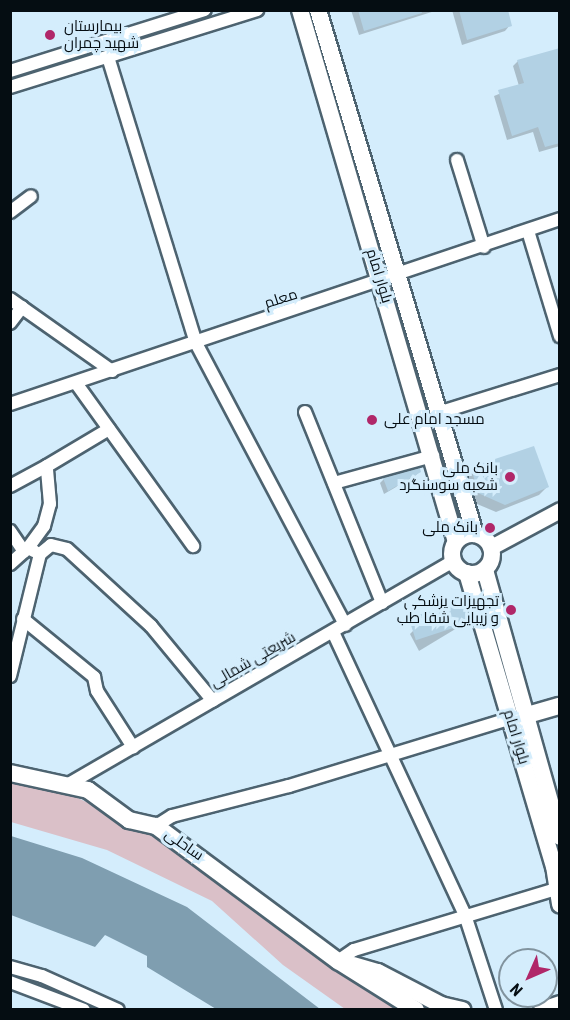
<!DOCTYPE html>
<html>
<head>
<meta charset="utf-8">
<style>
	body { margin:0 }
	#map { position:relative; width:570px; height:1020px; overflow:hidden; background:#d4edfc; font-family:"Roboto Condensed",Cairo,sans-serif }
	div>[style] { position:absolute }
	.green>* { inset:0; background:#dac0c8 }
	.water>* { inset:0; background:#7f9eb0 }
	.shadow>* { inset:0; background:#0003 }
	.building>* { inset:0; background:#b2d1e4; transform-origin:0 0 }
	.roads { filter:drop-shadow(2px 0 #4d6370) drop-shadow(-2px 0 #4d6370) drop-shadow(0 2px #4d6370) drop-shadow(0 -2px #4d6370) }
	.minor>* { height:12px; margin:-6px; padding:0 6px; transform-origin:6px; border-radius:6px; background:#fff }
	.tertiary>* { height:15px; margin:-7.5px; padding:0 7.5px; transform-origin:7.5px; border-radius:7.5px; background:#fff }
	.secondary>* { height:16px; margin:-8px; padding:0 8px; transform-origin:8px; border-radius:8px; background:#fff }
	.secondary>.ring { margin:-8px; padding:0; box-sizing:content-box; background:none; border:16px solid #fff; border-radius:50% }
	.dots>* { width:16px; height:16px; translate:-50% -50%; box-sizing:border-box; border:3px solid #d4edfc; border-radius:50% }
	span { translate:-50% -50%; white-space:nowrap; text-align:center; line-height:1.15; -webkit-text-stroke:6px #d4edfc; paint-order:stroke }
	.poi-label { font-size:15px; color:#050d12 }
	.left { translate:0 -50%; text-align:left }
	.right { translate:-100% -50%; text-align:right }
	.street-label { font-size:15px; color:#050d12 }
	.frame { position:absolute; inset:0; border:12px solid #050d12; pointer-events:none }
	.north { position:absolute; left:498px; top:948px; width:60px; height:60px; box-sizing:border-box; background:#d4edfc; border:2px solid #81939e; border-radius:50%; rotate:225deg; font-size:16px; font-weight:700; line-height:24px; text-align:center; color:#050d12 }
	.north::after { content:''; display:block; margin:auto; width:21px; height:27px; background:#b02769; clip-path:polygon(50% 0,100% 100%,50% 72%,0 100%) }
</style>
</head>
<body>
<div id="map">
	<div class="green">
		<i style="clip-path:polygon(11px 779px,60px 790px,157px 834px,401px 1009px,345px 1009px,283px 965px,212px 901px,107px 850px,11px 822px)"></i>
	</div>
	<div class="water">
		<i style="clip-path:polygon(11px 836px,82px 858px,187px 907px,320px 1009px,216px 1009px,147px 967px,147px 956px,105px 935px,95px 947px,11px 915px)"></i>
	</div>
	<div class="shadow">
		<i style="clip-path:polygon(351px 10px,438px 10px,359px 35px)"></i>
		<i style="clip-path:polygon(452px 10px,506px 10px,510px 25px,505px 31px,462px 45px)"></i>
		<i style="clip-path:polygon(560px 50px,560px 146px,539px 152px,533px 132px,507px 140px,494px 96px,519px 86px,513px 66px,518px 61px)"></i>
		<i style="clip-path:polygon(472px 468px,548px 486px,539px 495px,496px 512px,470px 501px,464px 477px)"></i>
		<i style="clip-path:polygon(419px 472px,415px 476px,384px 494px,380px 483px,384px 479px)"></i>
		<i style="clip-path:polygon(467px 622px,419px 651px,410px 634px,414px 630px)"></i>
	</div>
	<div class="building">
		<i style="clip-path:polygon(358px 10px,421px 10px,422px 13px,364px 31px)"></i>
		<i style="clip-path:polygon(459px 10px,508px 10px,512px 26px,467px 40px)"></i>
		<i style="clip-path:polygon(560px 48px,560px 143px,545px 147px,538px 127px,512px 136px,498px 90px,524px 83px,517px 60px)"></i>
		<i style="clip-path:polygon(534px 446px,549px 487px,505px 505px,478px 493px,471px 467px)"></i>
		<i style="clip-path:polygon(420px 468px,421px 472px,388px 491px,383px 478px)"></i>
		<i style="left:462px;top:601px;width:23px;height:56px;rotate:72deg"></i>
	</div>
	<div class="roads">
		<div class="minor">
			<i style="left:108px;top:57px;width:299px;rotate:72.9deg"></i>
			<i style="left:196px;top:343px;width:319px;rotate:62.1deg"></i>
			<i style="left:10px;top:71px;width:204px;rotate:-17.4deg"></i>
			<i style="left:10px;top:87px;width:259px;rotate:-17.3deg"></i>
			<i style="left:457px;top:160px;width:91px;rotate:72.8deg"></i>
			<i style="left:10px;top:212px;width:26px;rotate:-37deg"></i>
			<i style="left:528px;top:231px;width:110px;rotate:73.1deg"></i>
			<i style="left:10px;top:299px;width:125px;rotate:35.2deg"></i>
			<i style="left:10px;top:323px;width:20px;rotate:-53deg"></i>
			<i style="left:76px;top:383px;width:201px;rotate:54.3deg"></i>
			<i style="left:10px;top:404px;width:580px;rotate:-18.59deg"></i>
			<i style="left:305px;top:412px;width:206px;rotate:68deg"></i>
			<i style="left:438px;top:413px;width:128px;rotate:-17.3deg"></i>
			<i style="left:334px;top:483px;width:103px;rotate:-15.3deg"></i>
			<i style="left:10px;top:486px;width:42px;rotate:-28.4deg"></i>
			<i style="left:10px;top:531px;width:25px;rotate:56deg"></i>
			<i style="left:28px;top:548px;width:27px;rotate:-54deg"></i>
			<i style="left:44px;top:526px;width:23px;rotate:-75deg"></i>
			<i style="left:50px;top:504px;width:38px;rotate:-95deg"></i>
			<i style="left:47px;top:466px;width:72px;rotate:-30.8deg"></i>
			<i style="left:10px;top:564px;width:24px;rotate:-42deg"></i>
			<i style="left:28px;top:548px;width:7px;rotate:27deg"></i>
			<i style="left:23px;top:619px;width:92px;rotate:39.2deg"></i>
			<i style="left:94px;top:677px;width:14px;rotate:78deg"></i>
			<i style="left:97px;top:691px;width:67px;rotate:57.3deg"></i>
			<i style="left:333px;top:632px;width:312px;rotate:65deg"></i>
			<i style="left:465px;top:915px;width:100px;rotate:71.9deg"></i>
			<i style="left:10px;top:676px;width:126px;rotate:-76.2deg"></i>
			<i style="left:40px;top:554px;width:14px;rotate:-39deg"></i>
			<i style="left:51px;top:545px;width:16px;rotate:14deg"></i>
			<i style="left:67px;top:549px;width:114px;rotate:42.5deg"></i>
			<i style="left:151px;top:626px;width:97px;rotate:50.4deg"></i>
			<i style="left:67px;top:785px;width:447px;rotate:-30.1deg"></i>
			<i style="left:156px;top:826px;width:19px;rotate:-32deg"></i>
			<i style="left:172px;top:816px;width:121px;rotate:-14.4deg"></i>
			<i style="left:289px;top:786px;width:232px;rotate:-17deg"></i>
			<i style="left:338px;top:961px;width:19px;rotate:-35deg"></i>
			<i style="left:354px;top:950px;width:211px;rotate:-16.8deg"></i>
			<i style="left:10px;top:967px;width:33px;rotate:16deg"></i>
			<i style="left:42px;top:976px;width:83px;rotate:24.1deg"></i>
			<i style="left:10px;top:982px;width:79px;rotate:20.7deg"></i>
		</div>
		<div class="tertiary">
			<i style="left:491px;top:547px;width:78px;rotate:-28.2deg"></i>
		</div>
		<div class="secondary">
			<i style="left:300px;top:10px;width:554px;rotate:73.66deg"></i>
			<i style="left:318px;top:10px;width:547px;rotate:73.32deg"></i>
			<i class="ring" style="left:452px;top:534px;width:24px;height:24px"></i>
			<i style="left:485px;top:570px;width:277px;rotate:74.3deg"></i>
			<i style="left:467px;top:573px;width:306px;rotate:73.5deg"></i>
			<i style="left:554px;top:866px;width:39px;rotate:81deg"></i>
			<i style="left:524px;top:716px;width:37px;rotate:-16deg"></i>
			<i style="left:10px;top:773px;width:80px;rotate:12.3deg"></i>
			<i style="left:88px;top:790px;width:51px;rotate:36.2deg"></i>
			<i style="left:129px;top:820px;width:28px;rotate:13deg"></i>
			<i style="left:156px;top:826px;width:227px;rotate:36.6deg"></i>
			<i style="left:338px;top:961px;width:92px;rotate:32.1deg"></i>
			<i style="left:353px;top:965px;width:26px;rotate:16deg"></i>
			<i style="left:378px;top:972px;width:71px;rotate:27.6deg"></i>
			<i style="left:441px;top:1005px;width:22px;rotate:13deg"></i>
			<i style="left:542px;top:1010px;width:19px;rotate:-18deg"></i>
		</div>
	</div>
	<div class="dots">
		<i style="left:50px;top:35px;background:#b02769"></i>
		<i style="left:372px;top:420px;background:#b02769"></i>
		<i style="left:510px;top:477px;background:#b02769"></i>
		<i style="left:490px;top:528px;background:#b02769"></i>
		<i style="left:511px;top:610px;background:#b02769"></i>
	</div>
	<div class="poi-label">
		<span class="left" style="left:64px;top:35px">بیمارستان<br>شهید چمران</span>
		<span class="left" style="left:384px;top:420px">مسجد امام علی</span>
		<span class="right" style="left:498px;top:477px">بانک ملی<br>شعبه سوسنگرد</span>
		<span class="right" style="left:478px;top:528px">بانک ملی</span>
		<span class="right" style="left:499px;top:610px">تجهیزات پزشکی<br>و زیبایی شفا طب</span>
	</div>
	<div class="street-label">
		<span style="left:379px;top:276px;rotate:73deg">بلوار امام</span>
		<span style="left:281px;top:299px;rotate:-18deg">معلم</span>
		<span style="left:253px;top:660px;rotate:-30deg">شریعتی شمالی</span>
		<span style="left:516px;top:737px;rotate:73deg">بلوار امام</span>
		<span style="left:184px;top:845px;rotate:35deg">ساحلی</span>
	</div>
	<div class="frame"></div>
	<div class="north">N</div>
</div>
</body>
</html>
